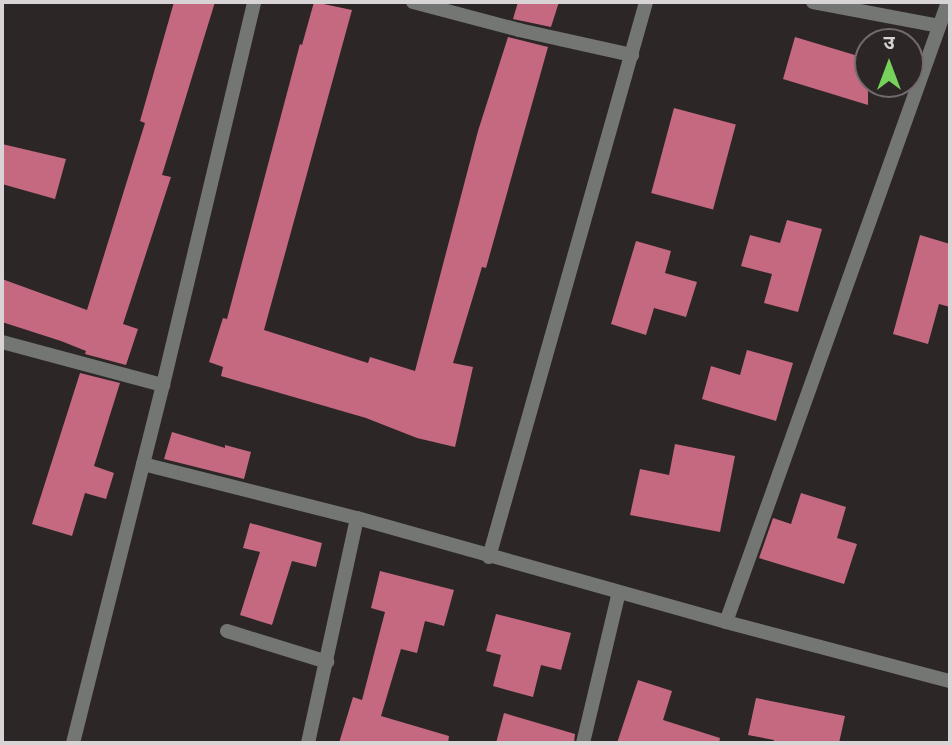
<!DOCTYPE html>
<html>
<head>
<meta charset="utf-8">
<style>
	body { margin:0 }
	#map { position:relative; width:952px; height:745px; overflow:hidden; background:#2c2627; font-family:"Source Sans 3","Noto Sans Devanagari",sans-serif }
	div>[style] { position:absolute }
	.building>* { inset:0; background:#c56981; transform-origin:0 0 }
	.minor>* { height:14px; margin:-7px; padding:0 7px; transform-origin:7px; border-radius:7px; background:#747674 }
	span { translate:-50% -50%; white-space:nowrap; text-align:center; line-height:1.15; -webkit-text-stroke:7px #2c2627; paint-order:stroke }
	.frame { position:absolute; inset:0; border:4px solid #d8d3d4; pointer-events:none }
	.north { position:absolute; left:854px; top:28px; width:70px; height:70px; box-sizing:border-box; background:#2c2627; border:2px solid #716b6c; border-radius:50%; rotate:0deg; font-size:19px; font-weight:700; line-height:28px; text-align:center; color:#d8d3d4 }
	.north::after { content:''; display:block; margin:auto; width:24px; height:32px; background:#76d25a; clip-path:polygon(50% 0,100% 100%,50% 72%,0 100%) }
</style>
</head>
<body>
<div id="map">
	<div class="building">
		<i style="clip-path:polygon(174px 2px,215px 2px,162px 175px,171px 177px,123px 324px,138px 329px,126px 365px,85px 354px,86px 351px,61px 341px,2px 322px,2px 279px,87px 310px,145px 123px,140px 121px)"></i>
		<i style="clip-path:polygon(314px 2px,352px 10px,264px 330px,368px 363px,370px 357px,415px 371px,478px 131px,508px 37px,548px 47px,486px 268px,482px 267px,453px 363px,473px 367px,455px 447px,417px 438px,366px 418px,221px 376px,223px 367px,209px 362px,223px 318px,227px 319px,300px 44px,302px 45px)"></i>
		<i style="clip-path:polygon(518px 2px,559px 2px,551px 27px,513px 19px)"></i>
		<i style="clip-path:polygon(795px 37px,868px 59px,868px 105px,783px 79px)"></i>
		<i style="left:674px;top:108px;width:64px;height:88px;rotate:15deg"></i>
		<i style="clip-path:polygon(2px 144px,66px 159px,55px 199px,2px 184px)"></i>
		<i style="clip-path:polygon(787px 220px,822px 229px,798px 312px,764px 303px,772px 274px,741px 266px,750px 235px,780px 243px)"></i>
		<i style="clip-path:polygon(920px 235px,950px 244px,950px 307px,939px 304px,928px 344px,893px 334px)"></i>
		<i style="clip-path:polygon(636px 241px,671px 251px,665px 273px,697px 282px,686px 317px,654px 308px,646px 335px,611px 324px)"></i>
		<i style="clip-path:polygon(747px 350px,793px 363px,776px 421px,702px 399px,711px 366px,740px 375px)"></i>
		<i style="clip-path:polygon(80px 373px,120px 383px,94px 466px,114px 473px,106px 499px,85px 493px,72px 536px,32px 524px)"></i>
		<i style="clip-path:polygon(172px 432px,225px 448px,225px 445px,251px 452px,244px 479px,164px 459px)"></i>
		<i style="clip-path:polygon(675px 444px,735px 456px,720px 532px,630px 515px,640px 469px,669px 475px)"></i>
		<i style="clip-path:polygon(801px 493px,846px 507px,837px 538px,857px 544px,844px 584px,759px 558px,773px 518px,791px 524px)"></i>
		<i style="clip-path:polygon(250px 523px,322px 543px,316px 567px,292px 561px,272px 625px,240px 615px,260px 552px,243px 548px)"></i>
		<i style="clip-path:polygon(380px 571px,454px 590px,444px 626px,425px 621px,417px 653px,401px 649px,381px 716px,449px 736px,448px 743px,339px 743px,353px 697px,362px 700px,385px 612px,371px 608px)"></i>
		<i style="clip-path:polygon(496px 614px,571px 633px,561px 670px,541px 665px,533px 697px,493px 686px,501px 655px,486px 651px)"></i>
		<i style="clip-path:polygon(638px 680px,672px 691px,663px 720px,720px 738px,719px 743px,617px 743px)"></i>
		<i style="clip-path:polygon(756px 698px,845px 716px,839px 743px,773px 743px,774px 740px,748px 735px)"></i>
		<i style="clip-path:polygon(504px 713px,575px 734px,574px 743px,496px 743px)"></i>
	</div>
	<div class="minor">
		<i style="left:413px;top:2px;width:110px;rotate:14.8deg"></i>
		<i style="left:519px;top:30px;width:116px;rotate:12.5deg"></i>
		<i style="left:813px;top:2px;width:128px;rotate:10.8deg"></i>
		<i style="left:2px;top:342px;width:167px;rotate:15deg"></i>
		<i style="left:143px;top:464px;width:221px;rotate:14.2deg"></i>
		<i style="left:357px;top:518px;width:383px;rotate:15.7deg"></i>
		<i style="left:726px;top:622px;width:232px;rotate:14.8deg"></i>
		<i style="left:489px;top:557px;width:577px;rotate:-74.2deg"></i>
		<i style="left:726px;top:622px;width:659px;rotate:-70.3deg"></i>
		<i style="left:227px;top:631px;width:105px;rotate:17.2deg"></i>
		<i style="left:73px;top:743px;width:369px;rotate:-75.9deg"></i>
		<i style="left:163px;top:385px;width:394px;rotate:-76.6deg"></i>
		<i style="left:308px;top:743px;width:230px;rotate:-77.7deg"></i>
		<i style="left:583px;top:743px;width:155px;rotate:-76.6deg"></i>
	</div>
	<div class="frame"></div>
	<div class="north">उ</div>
</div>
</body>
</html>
